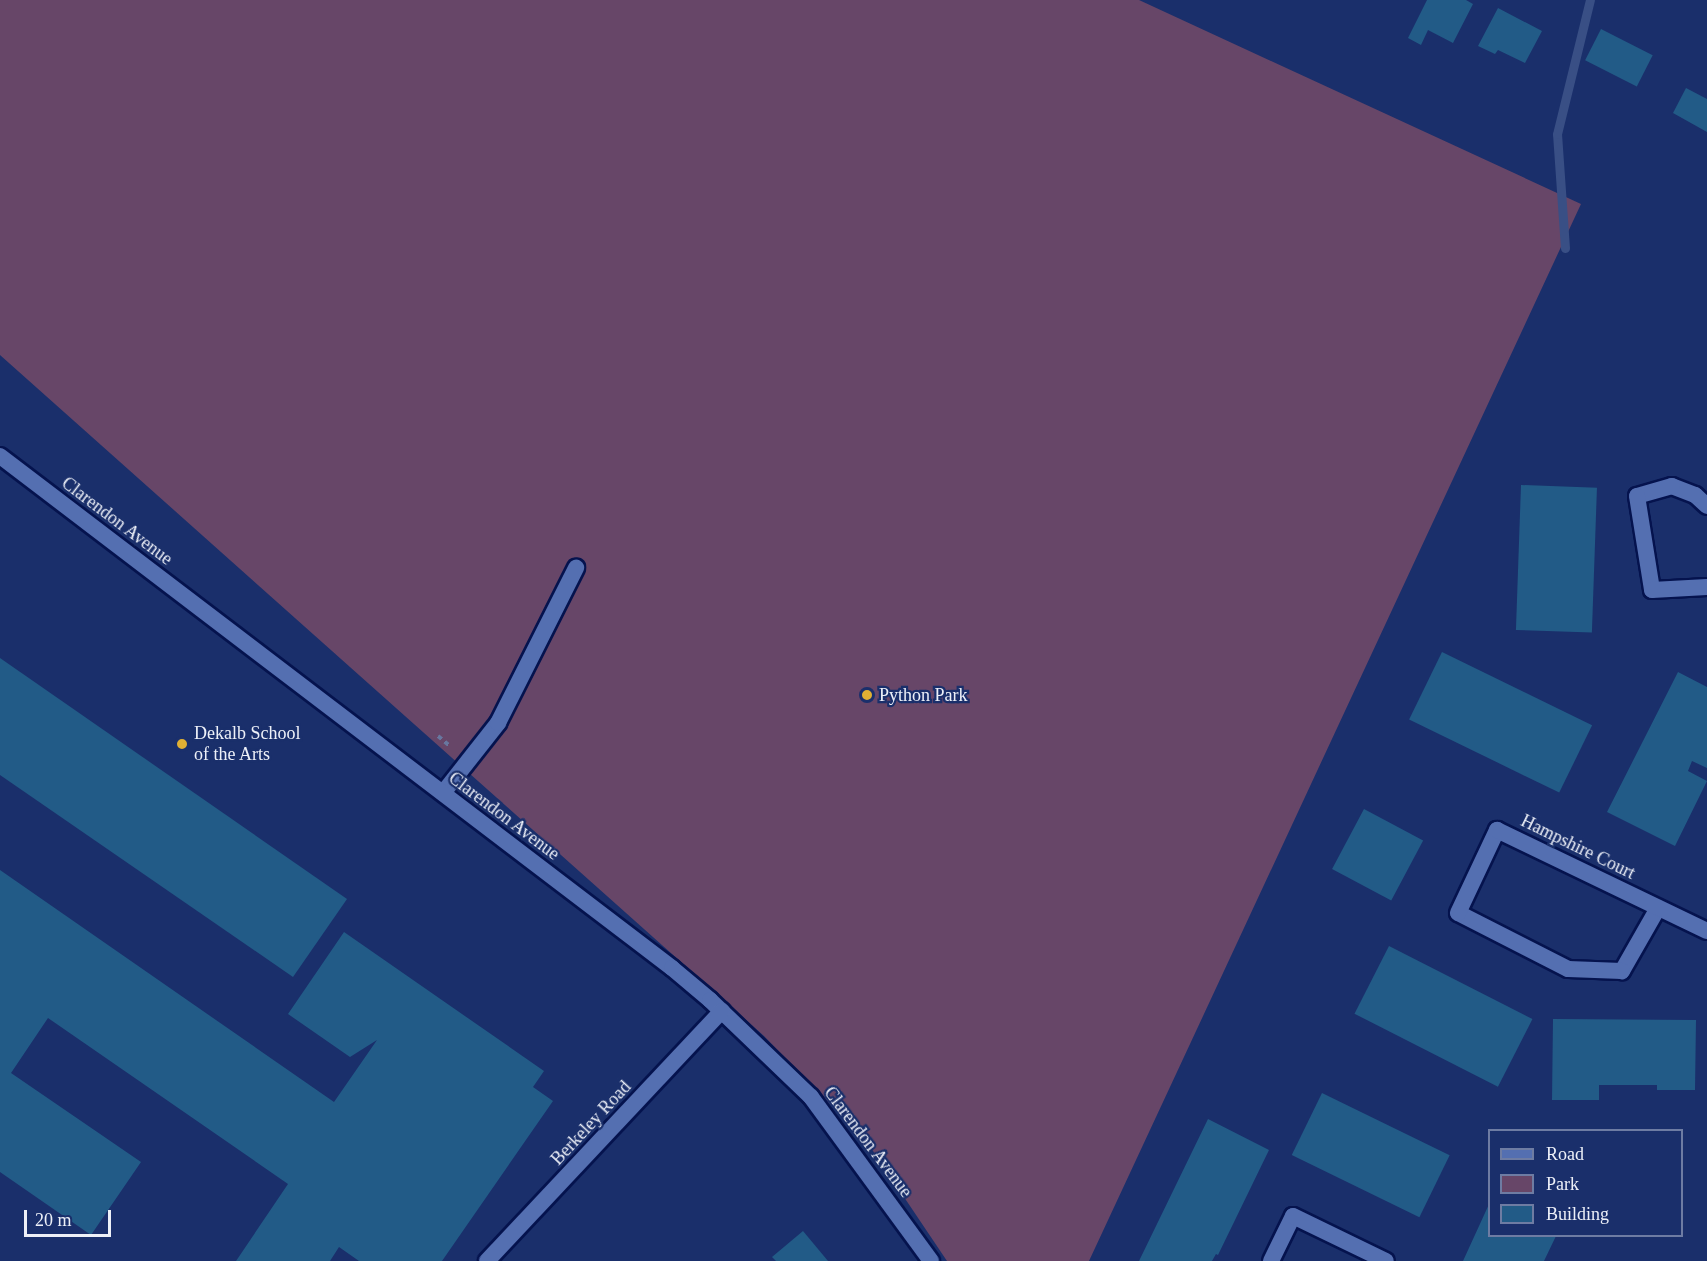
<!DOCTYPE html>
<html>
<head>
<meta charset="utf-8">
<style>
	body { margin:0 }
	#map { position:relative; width:1707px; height:1261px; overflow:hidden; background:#1a2f6b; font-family:Georgia,serif }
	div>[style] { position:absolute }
	.green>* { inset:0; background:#674668 }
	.stream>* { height:9px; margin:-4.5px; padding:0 4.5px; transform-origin:4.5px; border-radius:4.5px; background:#394f85 }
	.building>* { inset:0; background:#225b87; transform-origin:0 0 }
	.path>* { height:4px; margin-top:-2px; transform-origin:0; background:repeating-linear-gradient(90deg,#68779f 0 4.5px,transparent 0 9px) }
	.roads { filter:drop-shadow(2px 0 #05134e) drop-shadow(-2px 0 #05134e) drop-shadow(0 2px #05134e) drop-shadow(0 -2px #05134e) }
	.service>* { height:16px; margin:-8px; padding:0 8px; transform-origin:8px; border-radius:8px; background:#546fb1 }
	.minor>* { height:16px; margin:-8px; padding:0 8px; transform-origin:8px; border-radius:8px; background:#546fb1 }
	.dots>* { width:16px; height:16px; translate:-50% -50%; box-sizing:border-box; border:3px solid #1a2f6b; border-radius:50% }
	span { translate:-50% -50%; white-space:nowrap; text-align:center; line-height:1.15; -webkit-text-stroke:4.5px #1a2f6b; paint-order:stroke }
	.street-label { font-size:18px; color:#edf0f8 }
	.poi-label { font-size:18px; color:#edf0f8 }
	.left { translate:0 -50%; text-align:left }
	.legend { position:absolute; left:1488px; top:1129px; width:195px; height:108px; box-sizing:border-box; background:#1a2f6b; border:2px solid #6e7ca3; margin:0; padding:8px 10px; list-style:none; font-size:18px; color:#edf0f8 }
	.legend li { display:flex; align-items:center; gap:12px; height:30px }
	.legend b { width:30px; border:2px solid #6e7ca3 }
	.scale { position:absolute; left:24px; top:1210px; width:87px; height:27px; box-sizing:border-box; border:3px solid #edf0f8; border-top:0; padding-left:8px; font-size:18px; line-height:21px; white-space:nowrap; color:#edf0f8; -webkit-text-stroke:4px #1a2f6b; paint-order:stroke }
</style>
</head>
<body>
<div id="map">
	<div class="green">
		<i style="clip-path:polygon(0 0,1139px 0,1581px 204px,1089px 1261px,947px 1261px,869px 1145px,764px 1036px,0 355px)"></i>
	</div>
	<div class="stream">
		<i style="left:1565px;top:248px;width:114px;rotate:-94deg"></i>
		<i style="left:1557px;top:134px;width:138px;rotate:-76.2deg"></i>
	</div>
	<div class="building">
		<i style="clip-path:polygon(1427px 0,1466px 0,1473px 4px,1453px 43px,1428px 30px,1421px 45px,1408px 38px)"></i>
		<i style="clip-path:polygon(1498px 8px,1542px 31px,1525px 63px,1498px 50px,1495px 54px,1478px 46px)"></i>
		<i style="left:1601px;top:29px;width:58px;height:35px;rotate:27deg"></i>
		<i style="clip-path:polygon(1686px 88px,1707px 99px,1707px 132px,1673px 113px)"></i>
		<i style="left:1521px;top:485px;width:76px;height:145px;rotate:2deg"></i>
		<i style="left:1442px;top:652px;width:167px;height:75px;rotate:26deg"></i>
		<i style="clip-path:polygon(0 658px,347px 899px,293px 977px,0 775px)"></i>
		<i style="clip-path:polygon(1678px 672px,1707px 687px,1707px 768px,1692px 761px,1688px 771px,1707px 781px,1675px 846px,1607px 812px)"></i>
		<i style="left:1364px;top:809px;width:67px;height:68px;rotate:28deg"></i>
		<i style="clip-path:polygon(0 870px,334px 1102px,377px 1040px,350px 1057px,288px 1014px,344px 932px,544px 1071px,533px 1087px,553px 1101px,442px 1261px,359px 1261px,339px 1247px,330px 1261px,236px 1261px,288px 1184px,48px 1018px,11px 1073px,141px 1162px,91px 1235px,0 1172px)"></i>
		<i style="left:1389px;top:946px;width:161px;height:76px;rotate:27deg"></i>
		<i style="clip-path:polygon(1553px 1019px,1696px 1020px,1695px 1090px,1657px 1090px,1657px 1085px,1599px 1085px,1599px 1100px,1552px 1100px)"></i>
		<i style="left:1322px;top:1093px;width:142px;height:69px;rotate:26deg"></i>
		<i style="clip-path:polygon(1208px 1119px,1269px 1150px,1218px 1255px,1216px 1254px,1212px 1261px,1139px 1261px)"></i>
		<i style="clip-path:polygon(1490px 1202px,1490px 1236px,1556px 1236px,1544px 1261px,1463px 1261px)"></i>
		<i style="clip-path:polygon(803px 1231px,828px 1261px,776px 1261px,772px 1257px)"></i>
	</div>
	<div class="path">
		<i style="left:438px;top:736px;width:17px;rotate:40deg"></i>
	</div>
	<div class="roads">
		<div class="service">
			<i style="left:443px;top:793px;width:89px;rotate:-51.8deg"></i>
			<i style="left:498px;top:723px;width:174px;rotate:-63.3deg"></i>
		</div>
		<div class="minor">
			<i style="left:0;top:456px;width:845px;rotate:37.3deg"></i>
			<i style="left:672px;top:968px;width:50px;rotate:40.1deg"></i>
			<i style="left:710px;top:1000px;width:140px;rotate:43.8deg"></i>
			<i style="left:811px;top:1097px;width:203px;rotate:53.8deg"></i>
			<i style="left:1707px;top:506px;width:16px;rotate:-137deg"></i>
			<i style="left:1695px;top:495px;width:25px;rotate:-159deg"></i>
			<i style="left:1672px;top:486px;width:36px;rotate:164deg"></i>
			<i style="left:1637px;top:496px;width:95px;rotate:80.9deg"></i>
			<i style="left:1652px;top:590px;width:55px;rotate:-3.1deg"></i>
			<i style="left:1658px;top:908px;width:73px;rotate:119.7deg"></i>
			<i style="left:1622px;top:971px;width:54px;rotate:-177.9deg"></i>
			<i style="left:1568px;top:969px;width:123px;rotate:-153deg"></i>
			<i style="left:1458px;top:913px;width:92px;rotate:-64.8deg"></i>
			<i style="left:1497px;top:830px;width:233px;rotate:25.7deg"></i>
			<i style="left:487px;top:1261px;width:343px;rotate:-46.8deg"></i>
			<i style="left:1271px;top:1261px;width:50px;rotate:-63.9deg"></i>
			<i style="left:1293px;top:1216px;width:103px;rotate:25.8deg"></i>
		</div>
	</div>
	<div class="dots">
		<i style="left:867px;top:695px;background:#e0b034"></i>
		<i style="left:182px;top:744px;background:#e0b034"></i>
	</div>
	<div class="street-label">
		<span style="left:117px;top:521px;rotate:37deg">Clarendon Avenue</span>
		<span style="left:504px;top:816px;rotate:37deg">Clarendon Avenue</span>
		<span style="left:1578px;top:847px;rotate:26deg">Hampshire Court</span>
		<span style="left:591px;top:1123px;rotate:-47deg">Berkeley Road</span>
		<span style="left:868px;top:1142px;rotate:53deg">Clarendon Avenue</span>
	</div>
	<div class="poi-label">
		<span class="left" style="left:879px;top:695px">Python Park</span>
		<span class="left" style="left:194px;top:744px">Dekalb School<br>of the Arts</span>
	</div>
	<ul class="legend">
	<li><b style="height:8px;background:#546fb1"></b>Road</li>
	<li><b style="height:16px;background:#674668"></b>Park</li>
	<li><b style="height:16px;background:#225b87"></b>Building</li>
	</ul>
	<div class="scale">20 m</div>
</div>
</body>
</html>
